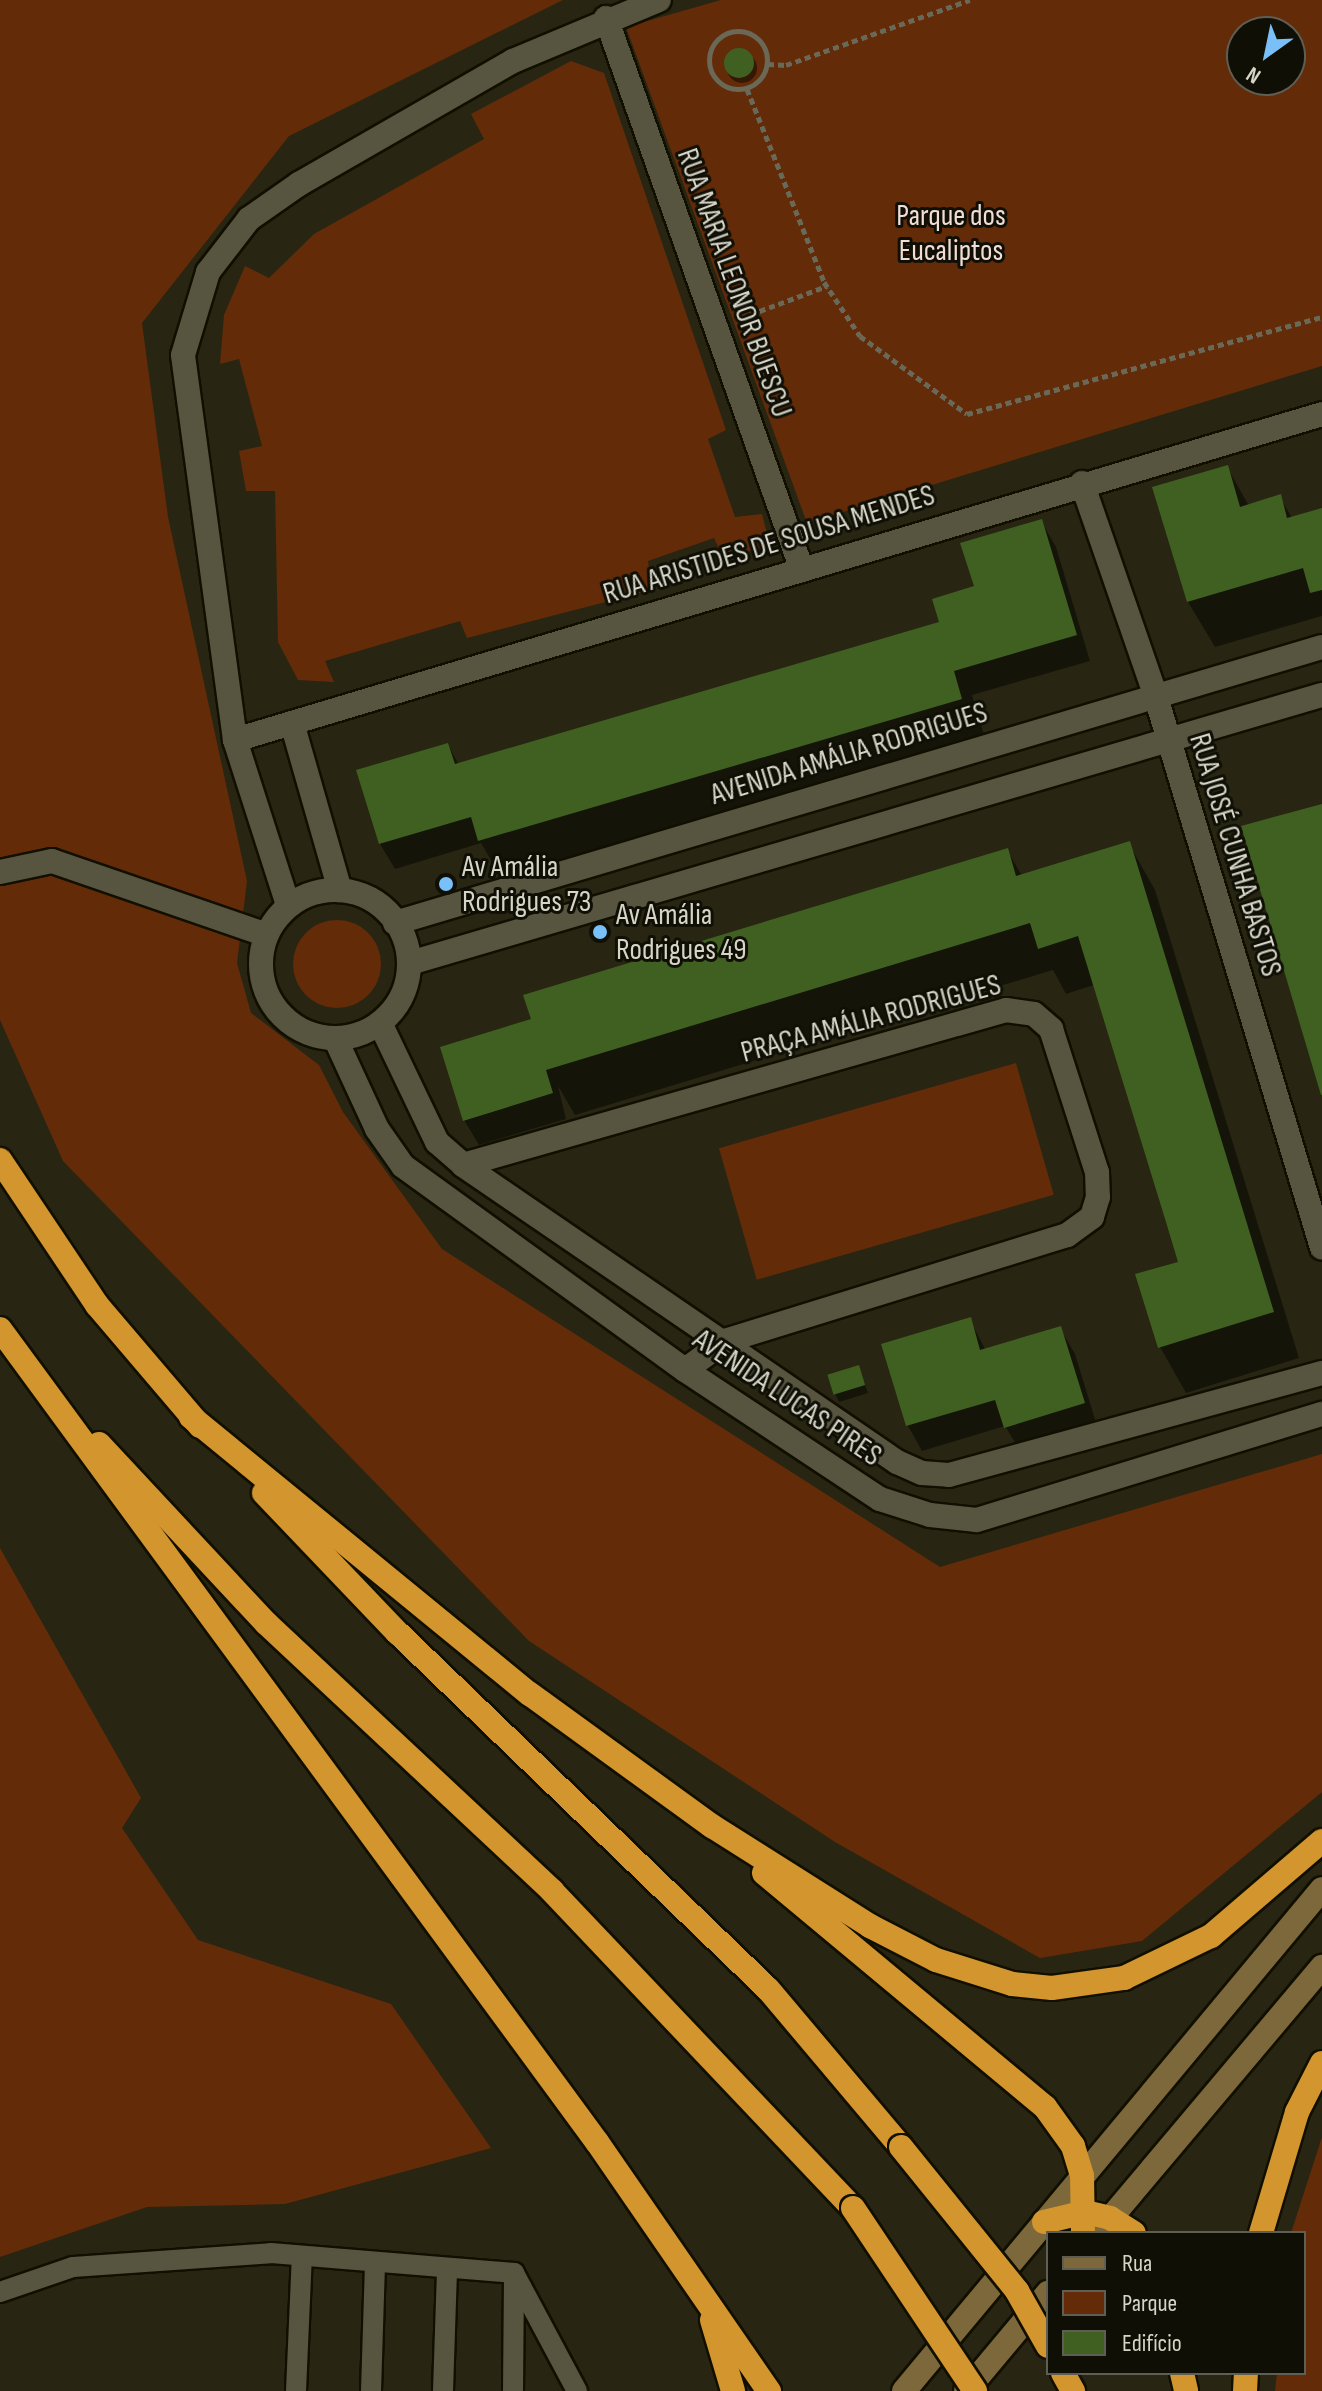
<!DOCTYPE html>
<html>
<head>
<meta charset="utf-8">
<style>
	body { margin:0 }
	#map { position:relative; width:1322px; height:2391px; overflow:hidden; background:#282612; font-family:"Sofia Sans Condensed",sans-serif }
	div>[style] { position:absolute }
	.green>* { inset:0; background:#632b08; transform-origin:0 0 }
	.round { border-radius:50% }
	.shadow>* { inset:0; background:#0007 }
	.building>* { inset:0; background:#406021; transform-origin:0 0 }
	.path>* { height:5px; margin-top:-2.5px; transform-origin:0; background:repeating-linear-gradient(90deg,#6a6857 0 6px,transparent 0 10px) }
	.path>.ring { margin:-2.5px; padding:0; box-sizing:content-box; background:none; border:5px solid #6a6857; border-radius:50% }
	.roads { filter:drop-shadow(2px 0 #110f00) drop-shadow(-2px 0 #110f00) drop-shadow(0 2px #110f00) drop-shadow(0 -2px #110f00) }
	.lane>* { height:20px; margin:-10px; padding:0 10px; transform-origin:10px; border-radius:10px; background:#57553f }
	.street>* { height:24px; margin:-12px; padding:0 12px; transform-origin:12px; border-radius:12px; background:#57553f }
	.street>.ring { margin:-12px; padding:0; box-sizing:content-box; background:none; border:24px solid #57553f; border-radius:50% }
	.secondary>* { height:24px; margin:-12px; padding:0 12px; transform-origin:12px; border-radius:12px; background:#7c683a }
	.highway>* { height:24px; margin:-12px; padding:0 12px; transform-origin:12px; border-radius:12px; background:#d3952d }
	.bridges { filter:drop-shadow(2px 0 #110f00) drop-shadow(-2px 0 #110f00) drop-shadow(0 2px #110f00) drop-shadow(0 -2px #110f00) }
	.highway-bridge>* { height:24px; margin:-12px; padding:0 12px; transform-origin:12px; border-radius:12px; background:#d3952d }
	.dots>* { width:22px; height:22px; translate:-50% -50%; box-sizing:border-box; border:4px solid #0f0f06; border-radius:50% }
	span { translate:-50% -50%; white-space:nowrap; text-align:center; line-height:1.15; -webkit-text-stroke:6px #0f0f06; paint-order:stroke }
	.park-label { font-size:30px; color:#f1ddd4 }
	.street-label { font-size:30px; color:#d6d5c8 }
	.poi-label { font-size:30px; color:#d6d5c8 }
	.left { translate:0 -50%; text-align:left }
	.legend { position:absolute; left:1046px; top:2231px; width:260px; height:144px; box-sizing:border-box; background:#0f0f06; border:2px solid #5f5e54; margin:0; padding:10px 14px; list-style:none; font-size:24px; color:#d6d5c8 }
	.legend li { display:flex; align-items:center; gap:16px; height:40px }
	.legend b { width:40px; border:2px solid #5f5e54 }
	.north { position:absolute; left:1226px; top:16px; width:80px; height:80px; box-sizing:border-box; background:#0f0f06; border:2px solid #5f5e54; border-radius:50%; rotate:213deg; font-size:22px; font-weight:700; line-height:32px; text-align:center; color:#d6d5c8 }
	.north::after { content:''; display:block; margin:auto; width:28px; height:36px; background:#79bff8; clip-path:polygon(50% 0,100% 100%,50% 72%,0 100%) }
</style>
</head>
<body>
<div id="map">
	<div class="green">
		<i style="clip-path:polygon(0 0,563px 0,289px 136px,142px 323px,168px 517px,247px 881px,237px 963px,251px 1013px,319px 1065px,343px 1112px,442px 1249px,940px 1567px,1322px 1454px,1322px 1792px,1142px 1941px,1040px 1958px,835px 1842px,529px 1641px,63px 1161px,0 1020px)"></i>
		<i style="clip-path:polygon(evenodd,721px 0,1322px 0,1322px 366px,807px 523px,626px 27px,721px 0,1242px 32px,1290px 32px,1290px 80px,1242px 80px,1242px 32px)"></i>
		<i style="clip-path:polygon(571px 61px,604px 73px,726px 430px,708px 439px,735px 517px,762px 514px,770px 545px,724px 559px,714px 538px,648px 561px,652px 590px,467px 638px,460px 621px,325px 661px,334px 682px,298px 680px,278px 642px,275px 491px,246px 491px,239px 451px,262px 446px,239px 359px,220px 364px,224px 315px,245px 266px,269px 278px,314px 234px,484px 139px,471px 114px)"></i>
		<i class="round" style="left:293px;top:920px;width:88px;height:88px"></i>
		<i style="left:1016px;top:1063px;width:137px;height:309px;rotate:74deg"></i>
		<i style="clip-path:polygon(0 1548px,141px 1798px,122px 1828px,198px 1940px,391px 2004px,491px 2148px,285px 2204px,147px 2207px,0 2257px)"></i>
		<i style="clip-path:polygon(1322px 2137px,1322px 2391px,1275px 2391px,1277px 2373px,1304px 2373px,1304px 2233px,1291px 2233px)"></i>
	</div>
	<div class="shadow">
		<i class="round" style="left:727px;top:53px;width:30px;height:30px"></i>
		<i style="clip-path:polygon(1227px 467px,1249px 506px,1280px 497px,1292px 518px,1322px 510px,1322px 616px,1215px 647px,1188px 602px,1154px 488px)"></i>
		<i style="clip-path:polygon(1041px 521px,1056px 547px,1090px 661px,972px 695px,987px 745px,506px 886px,481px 843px,395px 869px,380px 844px,448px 745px,459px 765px,941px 624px)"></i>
		<i style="clip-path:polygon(1129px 844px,1155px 890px,1299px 1358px,1186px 1393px,1160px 1347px,1180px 1263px,1094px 985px,1066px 994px,1053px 970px,575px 1115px,558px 1086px,566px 1119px,479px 1145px,464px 1120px,533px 1021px,1007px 850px,1022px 876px)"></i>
		<i style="clip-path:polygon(970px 1320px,986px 1351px,1060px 1328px,1075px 1354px,1098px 1429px,1021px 1452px,1005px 1426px,922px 1451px,908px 1426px,884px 1346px)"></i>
		<i style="clip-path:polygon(858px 1367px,868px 1393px,839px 1402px,835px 1394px)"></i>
	</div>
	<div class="building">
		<i class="round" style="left:724px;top:48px;width:30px;height:30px"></i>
		<i style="clip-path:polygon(1228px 465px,1240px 507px,1281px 494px,1287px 518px,1322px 508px,1322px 590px,1310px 593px,1303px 568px,1187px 602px,1152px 487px)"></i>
		<i style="clip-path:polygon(1042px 519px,1077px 635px,954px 671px,962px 699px,478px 841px,471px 817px,379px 844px,356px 770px,448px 743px,455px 764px,939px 622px,932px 599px,974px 586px,960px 543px)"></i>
		<i style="clip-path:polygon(1322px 804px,1322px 1095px,1321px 1095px,1241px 826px)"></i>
		<i style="clip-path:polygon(1130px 841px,1274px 1312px,1158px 1348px,1135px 1274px,1178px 1262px,1166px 1222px,1078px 936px,1038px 949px,1030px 923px,546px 1070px,553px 1093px,463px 1121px,440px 1047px,531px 1019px,523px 995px,1008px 848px,1016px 876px)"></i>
		<i style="clip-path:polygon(971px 1317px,980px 1350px,1061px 1326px,1085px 1403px,1004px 1428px,995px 1400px,906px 1426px,881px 1344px)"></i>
		<i style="left:859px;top:1365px;width:21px;height:33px;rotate:73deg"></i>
	</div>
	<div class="path">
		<i class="ring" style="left:709px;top:31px;width:53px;height:53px"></i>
		<i style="left:768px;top:64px;width:18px;rotate:3deg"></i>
		<i style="left:786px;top:65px;width:195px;rotate:-19.5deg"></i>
		<i style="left:747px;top:89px;width:208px;rotate:68.2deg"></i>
		<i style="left:824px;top:282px;width:65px;rotate:56.3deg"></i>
		<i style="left:860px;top:336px;width:132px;rotate:36.1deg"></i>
		<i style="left:967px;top:414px;width:368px;rotate:-15.3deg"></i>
		<i style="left:741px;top:318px;width:92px;rotate:-20.4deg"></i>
	</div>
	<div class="roads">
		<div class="lane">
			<i style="left:514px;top:2273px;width:134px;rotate:61.9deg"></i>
			<i style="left:0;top:2292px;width:77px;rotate:-18.9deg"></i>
			<i style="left:73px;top:2267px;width:198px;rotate:-4deg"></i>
			<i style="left:271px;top:2253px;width:244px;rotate:4.7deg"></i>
			<i style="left:296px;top:2391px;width:135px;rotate:-87.5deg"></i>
			<i style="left:371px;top:2391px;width:129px;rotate:-88.2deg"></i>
			<i style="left:443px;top:2391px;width:123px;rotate:-88.1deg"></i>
			<i style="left:513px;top:2391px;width:118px;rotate:-89.5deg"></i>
		</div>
		<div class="street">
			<i style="left:606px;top:18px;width:586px;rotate:70.45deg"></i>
			<i style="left:1082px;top:483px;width:226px;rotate:70.9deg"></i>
			<i style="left:1156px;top:697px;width:575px;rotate:73.23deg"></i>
			<i style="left:292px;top:723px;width:174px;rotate:74deg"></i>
			<i style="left:235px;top:740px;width:1135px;rotate:-16.69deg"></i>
			<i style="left:0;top:872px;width:53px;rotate:-11.9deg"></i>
			<i style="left:52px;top:861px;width:227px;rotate:19deg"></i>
			<i class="ring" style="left:261px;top:890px;width:124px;height:124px"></i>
			<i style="left:288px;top:905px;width:173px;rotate:-107.8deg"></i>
			<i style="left:235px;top:740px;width:388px;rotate:-97.7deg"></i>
			<i style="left:183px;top:355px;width:87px;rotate:-73.2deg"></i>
			<i style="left:208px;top:272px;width:67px;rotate:-52.3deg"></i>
			<i style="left:249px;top:219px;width:61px;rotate:-35deg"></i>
			<i style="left:299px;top:184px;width:247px;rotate:-29.9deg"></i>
			<i style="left:513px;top:61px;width:158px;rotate:-22.7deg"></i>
			<i style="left:395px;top:923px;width:967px;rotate:-16.58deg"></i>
			<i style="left:410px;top:963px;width:951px;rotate:-16.38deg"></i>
			<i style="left:380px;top:1023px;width:132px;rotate:64.4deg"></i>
			<i style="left:437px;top:1142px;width:35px;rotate:41deg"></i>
			<i style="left:463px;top:1165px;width:526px;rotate:34.39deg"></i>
			<i style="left:897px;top:1462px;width:27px;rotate:24deg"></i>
			<i style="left:922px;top:1473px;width:27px;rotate:4deg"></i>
			<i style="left:949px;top:1475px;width:387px;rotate:-15.3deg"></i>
			<i style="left:335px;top:1038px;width:100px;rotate:65.2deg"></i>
			<i style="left:377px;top:1129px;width:45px;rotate:54.9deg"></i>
			<i style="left:403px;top:1166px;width:348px;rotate:35.9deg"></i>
			<i style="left:685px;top:1370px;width:234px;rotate:33.5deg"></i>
			<i style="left:880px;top:1499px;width:52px;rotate:17.7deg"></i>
			<i style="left:930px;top:1515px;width:47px;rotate:6.1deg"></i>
			<i style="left:977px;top:1520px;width:361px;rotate:-17.1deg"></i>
			<i style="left:463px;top:1165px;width:565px;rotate:-15.93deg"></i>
			<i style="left:1006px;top:1010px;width:28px;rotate:8deg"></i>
			<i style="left:1034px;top:1014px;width:23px;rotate:41deg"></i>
			<i style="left:1051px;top:1029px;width:150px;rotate:72.2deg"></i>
			<i style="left:1097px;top:1172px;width:25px;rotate:88deg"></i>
			<i style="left:1098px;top:1197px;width:21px;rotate:107deg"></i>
			<i style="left:1092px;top:1217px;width:31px;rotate:144deg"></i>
			<i style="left:1067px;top:1235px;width:358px;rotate:162.8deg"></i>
			<i style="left:725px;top:1341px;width:49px;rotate:144.1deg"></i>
		</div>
		<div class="secondary">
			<i style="left:1098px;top:2233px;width:348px;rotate:-49.9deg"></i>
			<i style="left:904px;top:2391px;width:653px;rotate:-50.22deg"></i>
			<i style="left:966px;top:2391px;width:128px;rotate:-50.1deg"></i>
		</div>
		<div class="highway">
			<i style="left:0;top:1160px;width:174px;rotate:56.2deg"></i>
			<i style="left:97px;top:1305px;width:159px;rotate:49.6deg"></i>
			<i style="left:0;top:1329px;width:1009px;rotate:53.71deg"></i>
			<i style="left:597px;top:2142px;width:303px;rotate:55.4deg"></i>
			<i style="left:191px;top:1417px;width:438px;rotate:39.3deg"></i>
			<i style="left:530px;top:1694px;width:225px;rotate:36deg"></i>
			<i style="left:712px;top:1826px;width:187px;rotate:32.3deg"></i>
			<i style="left:870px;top:1926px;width:74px;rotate:27.3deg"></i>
			<i style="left:936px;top:1960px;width:80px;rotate:17.5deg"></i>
			<i style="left:1012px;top:1984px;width:40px;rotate:5.7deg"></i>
			<i style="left:1052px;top:1988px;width:73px;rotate:-7.9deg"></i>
			<i style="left:1124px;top:1978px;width:97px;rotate:-25.8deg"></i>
			<i style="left:1211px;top:1936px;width:146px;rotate:-40.6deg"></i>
			<i style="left:99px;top:1444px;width:246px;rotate:47deg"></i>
			<i style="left:267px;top:1624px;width:391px;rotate:43.1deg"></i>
			<i style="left:552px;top:1891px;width:437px;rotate:46.5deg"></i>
			<i style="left:264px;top:1493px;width:194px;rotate:46.3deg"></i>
			<i style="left:398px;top:1633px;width:513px;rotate:43.9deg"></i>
			<i style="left:768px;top:1989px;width:207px;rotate:49.9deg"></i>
			<i style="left:764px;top:1873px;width:366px;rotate:39.8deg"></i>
			<i style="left:1045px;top:2107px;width:48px;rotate:54.3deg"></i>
			<i style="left:1073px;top:2146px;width:31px;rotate:73deg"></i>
			<i style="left:1082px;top:2176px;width:57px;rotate:89deg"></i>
			<i style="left:1044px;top:2222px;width:42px;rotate:-13.7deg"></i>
			<i style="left:1085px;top:2212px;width:26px;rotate:13deg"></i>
			<i style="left:1110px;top:2218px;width:28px;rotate:32deg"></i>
			<i style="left:1261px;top:2233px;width:126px;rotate:-73.4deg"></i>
			<i style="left:1297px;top:2112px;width:55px;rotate:-63deg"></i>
			<i style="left:712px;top:2320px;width:74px;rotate:73.5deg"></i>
			<i style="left:1063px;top:2373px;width:21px;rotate:61deg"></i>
			<i style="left:1182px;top:2373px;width:18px;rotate:77deg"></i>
			<i style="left:1245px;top:2391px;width:18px;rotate:-87deg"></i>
		</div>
	</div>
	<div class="bridges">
		<div class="highway-bridge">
			<i style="left:901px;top:2147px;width:185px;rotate:51.1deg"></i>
			<i style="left:1017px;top:2291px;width:63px;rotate:60.6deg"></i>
			<i style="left:853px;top:2208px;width:220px;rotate:56.3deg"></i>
		</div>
	</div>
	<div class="dots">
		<i style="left:446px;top:884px;background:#79bff8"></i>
		<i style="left:600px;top:932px;background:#79bff8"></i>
	</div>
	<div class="park-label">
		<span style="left:951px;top:233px">Parque dos<br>Eucaliptos</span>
	</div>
	<div class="street-label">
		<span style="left:734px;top:283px;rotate:70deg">RUA MARIA LEONOR BUESCU</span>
		<span style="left:769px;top:545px;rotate:-17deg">RUA ARISTIDES DE SOUSA MENDES</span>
		<span style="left:849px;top:754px;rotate:-17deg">AVENIDA AMÁLIA RODRIGUES</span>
		<span style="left:1235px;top:855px;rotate:73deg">RUA JOSÉ CUNHA BASTOS</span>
		<span style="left:871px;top:1019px;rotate:-15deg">PRAÇA AMÁLIA RODRIGUES</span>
		<span style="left:787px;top:1398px;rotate:34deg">AVENIDA LUCAS PIRES</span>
	</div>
	<div class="poi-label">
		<span class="left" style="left:462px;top:884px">Av Amália<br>Rodrigues 73</span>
		<span class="left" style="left:616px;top:932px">Av Amália<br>Rodrigues 49</span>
	</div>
	<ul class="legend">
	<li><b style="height:10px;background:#7c683a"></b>Rua</li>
	<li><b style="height:22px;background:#632b08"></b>Parque</li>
	<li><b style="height:22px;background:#406021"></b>Edifício</li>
	</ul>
	<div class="north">N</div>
</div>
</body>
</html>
